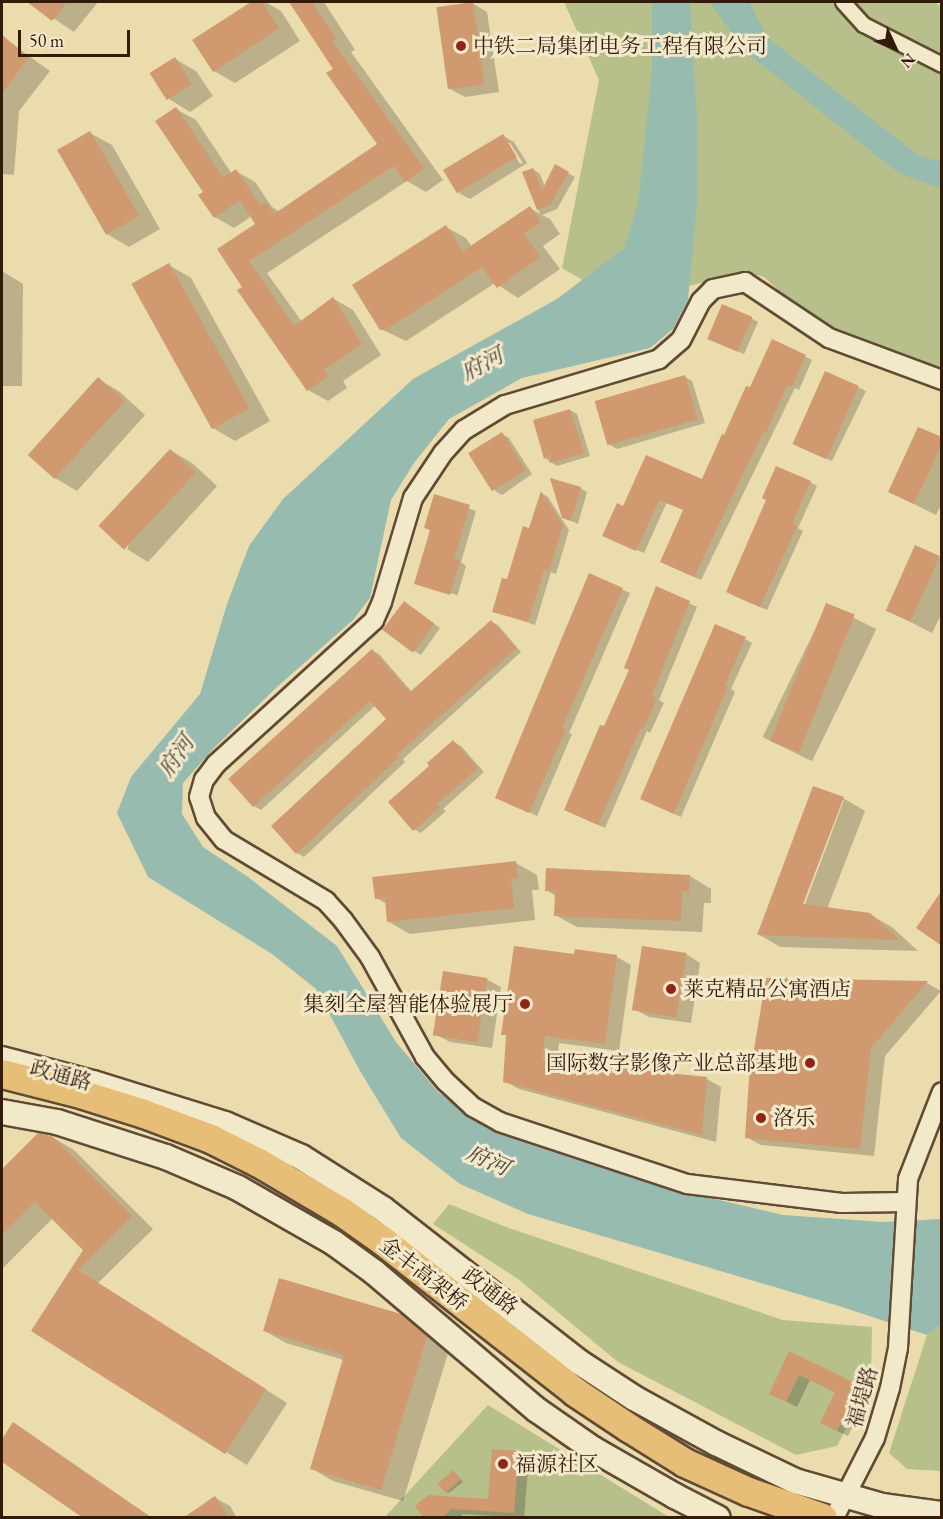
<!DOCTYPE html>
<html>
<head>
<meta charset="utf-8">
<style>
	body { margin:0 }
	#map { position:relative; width:943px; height:1519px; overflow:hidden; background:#ebdcae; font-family:"EB Garamond","Noto Serif SC",serif }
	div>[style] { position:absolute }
	.green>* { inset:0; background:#b7c08b }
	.water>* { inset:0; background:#98bbaf }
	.shadow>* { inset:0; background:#0003; transform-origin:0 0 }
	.building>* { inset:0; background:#d0996f; transform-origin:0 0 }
	.roads { filter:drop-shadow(2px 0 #614b34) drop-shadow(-2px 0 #614b34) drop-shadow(0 2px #614b34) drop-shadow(0 -2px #614b34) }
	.pedestrian>* { height:14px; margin:-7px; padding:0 7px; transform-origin:7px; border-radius:7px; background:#f2e8ca }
	.minor>* { height:18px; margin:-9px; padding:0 9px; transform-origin:9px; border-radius:9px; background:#f2e8ca }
	.secondary>* { height:24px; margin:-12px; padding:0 12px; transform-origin:12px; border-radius:12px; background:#f2e8ca }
	.trunk>* { height:28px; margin:-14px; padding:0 14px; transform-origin:14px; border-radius:14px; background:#e6be77 }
	.dots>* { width:16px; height:16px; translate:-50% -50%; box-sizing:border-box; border:3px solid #f2e8ca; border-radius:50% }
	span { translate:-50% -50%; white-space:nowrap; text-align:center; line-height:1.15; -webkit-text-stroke:6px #f2e8ca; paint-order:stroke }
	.poi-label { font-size:21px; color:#331b0c }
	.left { translate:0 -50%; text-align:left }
	.right { translate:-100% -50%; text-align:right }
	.street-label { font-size:21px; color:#331b0c }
	.water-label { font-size:22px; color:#514b3d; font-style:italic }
	.frame { position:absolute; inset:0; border:3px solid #331b0c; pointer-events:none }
	.north { position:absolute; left:865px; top:18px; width:60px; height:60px; -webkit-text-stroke:4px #f2e8ca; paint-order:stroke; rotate:134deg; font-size:16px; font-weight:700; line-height:24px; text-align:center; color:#331b0c }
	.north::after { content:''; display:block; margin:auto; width:21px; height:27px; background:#331b0c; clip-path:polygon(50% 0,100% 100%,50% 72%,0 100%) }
	.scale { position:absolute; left:18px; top:30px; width:112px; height:27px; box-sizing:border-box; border:3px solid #331b0c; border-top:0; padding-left:8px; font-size:18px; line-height:21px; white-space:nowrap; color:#331b0c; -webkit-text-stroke:4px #f2e8ca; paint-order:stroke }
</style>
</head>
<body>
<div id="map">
	<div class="green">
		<i style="clip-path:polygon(564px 2px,936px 2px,941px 7px,941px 370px,861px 345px,790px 301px,764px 277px,749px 273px,733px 274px,624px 304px,562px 268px,599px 80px)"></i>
		<i style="clip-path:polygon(449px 1204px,506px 1227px,783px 1320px,872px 1327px,871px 1380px,837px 1446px,796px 1455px,618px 1362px,518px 1279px,433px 1224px)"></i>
		<i style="clip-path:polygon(941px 1325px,941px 1471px,907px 1469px,889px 1453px,927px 1335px)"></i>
		<i style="clip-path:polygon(488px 1405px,669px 1517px,384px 1518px)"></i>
	</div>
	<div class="water">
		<i style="clip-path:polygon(652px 2px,690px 2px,697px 117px,697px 205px,688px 300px,673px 329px,650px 348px,522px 378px,449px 419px,414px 463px,391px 500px,370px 598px,353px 620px,278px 686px,214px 748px,183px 783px,182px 814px,203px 847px,248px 877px,337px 946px,396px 1042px,438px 1092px,500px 1133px,651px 1184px,783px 1215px,883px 1222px,941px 1219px,941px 1325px,927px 1335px,842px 1307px,528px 1214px,460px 1184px,401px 1138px,360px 1071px,316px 989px,272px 954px,148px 877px,117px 813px,131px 777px,200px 694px,227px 604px,249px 546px,283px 499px,413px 379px,557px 299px,624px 248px,638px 203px,652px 71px)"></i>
		<i style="clip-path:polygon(710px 2px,749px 2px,768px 38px,918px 155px,941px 162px,941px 188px,900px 174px,744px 51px)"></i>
	</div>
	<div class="shadow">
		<i style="clip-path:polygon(29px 2px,98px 2px,74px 32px)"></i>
		<i style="clip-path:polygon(254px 2px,265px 2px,281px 11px,300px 41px,235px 83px,214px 71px,194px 41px)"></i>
		<i style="clip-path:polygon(289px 2px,324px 2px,355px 50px,351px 52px,443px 180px,426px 192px,407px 181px,267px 273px,302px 322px,334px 299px,353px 310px,381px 355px,343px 381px,347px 388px,328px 401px,308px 390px,219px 250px,258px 225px,252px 216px,234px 228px,215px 217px,176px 109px,196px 120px,232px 174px,236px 171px,255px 182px,272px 207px,280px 212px,379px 144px,335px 69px)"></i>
		<i style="clip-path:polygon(472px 3px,487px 12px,499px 92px,465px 97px,450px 89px)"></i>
		<i style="clip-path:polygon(2px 37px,50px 71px,19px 111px,14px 175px,2px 174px)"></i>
		<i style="clip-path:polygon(175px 59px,196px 71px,213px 96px,190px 112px,169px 99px)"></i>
		<i style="clip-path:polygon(90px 133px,112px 145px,160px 229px,129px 247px,107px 234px)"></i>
		<i style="clip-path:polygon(evenodd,503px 136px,514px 142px,527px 163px,470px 199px,459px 193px,503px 136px,507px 143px,510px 143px,523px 163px,520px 164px,507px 143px)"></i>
		<i style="clip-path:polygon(556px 167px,575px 177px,557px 209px,542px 215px,550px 219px,560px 234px,543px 246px,560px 269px,518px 298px,495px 283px,406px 341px,381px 329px,446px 227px,466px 238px,472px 247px,530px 208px,540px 214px,524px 173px,533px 169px,540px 174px,545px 187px)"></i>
		<i style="clip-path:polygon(169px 265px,191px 278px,270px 421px,235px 441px,213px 428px)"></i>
		<i style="clip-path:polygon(2px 271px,23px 284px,22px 386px,2px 386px)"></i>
		<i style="clip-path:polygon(751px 318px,758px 322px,744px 354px,716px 342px)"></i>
		<i style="clip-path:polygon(773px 341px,812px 360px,799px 390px,795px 388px,701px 580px,668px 565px,684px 510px,667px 502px,644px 553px,611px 539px,624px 508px,702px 481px,751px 389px)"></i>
		<i style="clip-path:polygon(826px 373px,866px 391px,832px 461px,799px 447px)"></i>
		<i style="clip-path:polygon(685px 377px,692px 381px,705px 423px,617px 449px,610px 445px)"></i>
		<i style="clip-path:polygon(98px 379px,120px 392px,145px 415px,77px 491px,55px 478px,29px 455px)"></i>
		<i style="clip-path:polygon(570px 410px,577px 414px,590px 456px,557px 466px,545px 458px)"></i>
		<i style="clip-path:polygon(502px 434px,509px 438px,532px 474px,502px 495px,495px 491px)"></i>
		<i style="clip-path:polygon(942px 439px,942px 503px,936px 515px,890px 492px)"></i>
		<i style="clip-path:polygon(170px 450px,192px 463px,217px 486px,148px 562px,127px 549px)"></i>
		<i style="clip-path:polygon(810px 482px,817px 486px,798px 528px,803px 531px,767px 610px,734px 596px)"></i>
		<i style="clip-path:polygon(580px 488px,587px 492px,578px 524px,563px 517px)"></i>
		<i style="clip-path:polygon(541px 493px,548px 497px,569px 530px,556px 574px,551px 572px,535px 625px,494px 611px,530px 530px)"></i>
		<i style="clip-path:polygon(435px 496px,476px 511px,461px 562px,466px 566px,457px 597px,457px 595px,421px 584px,431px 531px,426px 528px)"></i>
		<i style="clip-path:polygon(915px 547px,942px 559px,942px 613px,932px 633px,887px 610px)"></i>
		<i style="clip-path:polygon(590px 575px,630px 593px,569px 733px,572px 734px,537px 816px,502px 799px)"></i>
		<i style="clip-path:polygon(657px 588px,697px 607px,659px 700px,664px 703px,650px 733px,647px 731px,605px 828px,572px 813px,604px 728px,630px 670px)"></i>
		<i style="left:827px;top:605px;width:55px;height:147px;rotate:26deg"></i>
		<i style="clip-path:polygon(411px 607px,440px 628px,421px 655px,414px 651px)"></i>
		<i style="clip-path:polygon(491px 622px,498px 625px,521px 652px,403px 759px,405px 762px,304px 857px,297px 853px,388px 719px,376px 705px,261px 810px,254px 806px,372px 651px,379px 654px,412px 692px)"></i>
		<i style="clip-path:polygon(745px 639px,752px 643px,731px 689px,735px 692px,681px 817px,648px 802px)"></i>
		<i style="clip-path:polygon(454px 742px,461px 746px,484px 772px,443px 809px,446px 811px,421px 833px,414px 829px,431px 766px)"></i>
		<i style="clip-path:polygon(evenodd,814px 788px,843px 798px,865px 811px,827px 909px,869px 914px,892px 927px,918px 951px,780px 947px,758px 934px,814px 788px,841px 800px,844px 800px,802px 912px,799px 911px,841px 800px)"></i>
		<i style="clip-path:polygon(516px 863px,537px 875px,539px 890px,532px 890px,535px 920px,410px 934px,389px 922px,387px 904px,376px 898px)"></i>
		<i style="clip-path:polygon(690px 876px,711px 889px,711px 903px,704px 903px,702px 932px,577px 927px,555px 915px,556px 896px,546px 890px)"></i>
		<i style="clip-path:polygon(686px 954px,700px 963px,691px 1023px,649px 1017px,634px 1009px)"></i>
		<i style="clip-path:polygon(575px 956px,617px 957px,631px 965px,619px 1051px,559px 1043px,557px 1063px,707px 1079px,721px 1087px,716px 1142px,519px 1089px,505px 1081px,507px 1036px,503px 1034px)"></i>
		<i style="clip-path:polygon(486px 979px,501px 987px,492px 1048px,450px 1042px,435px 1034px)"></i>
		<i style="clip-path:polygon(768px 979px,927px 983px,941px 991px,885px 1056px,874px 1156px,761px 1145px,746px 1137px)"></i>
		<i style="clip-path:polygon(38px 1135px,52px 1137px,74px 1150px,153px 1229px,98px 1283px,287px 1403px,247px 1465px,33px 1331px,84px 1250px,53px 1218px,2px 1269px,2px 1171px)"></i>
		<i style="clip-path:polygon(401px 1315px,423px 1328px,449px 1350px,403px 1501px,333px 1481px,311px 1468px,344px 1360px,286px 1343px,265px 1331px)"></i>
		<i style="clip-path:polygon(790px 1353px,869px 1392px,848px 1436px,833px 1429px,837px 1393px,810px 1380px,797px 1407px,781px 1399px)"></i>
		<i style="clip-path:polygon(14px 1424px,28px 1433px,152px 1518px,86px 1518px,2px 1460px,2px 1442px)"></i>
		<i style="clip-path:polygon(493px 1451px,519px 1453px,529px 1459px,524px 1518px,463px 1514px,458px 1518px,426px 1518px,417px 1506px,489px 1501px)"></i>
		<i style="clip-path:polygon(456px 1474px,463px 1482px,449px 1493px,446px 1492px)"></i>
		<i style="clip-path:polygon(215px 1498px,230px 1506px,237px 1518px,186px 1518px)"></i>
	</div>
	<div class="building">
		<i style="clip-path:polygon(27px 2px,67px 2px,52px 21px)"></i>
		<i style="clip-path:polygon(251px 2px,262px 2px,279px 28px,213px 72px,192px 40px)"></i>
		<i style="clip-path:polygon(289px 2px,312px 2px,336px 38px,332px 41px,424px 168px,405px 182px,393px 166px,249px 261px,294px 326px,333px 297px,362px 344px,324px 370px,328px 376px,307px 391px,237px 290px,242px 287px,217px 249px,255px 224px,240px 200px,214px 218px,198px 195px,203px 192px,155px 121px,176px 107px,223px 178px,236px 169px,260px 205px,266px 202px,274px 214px,377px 144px,326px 73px,333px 69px)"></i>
		<i style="left:473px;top:2px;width:83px;height:37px;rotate:82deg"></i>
		<i style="clip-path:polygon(2px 35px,29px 57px,2px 93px)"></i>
		<i style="left:175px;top:57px;width:32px;height:30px;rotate:58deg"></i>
		<i style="left:90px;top:131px;width:98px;height:38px;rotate:60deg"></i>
		<i style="left:503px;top:134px;width:27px;height:70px;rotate:59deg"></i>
		<i style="clip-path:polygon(555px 164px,569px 172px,550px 205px,537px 210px,522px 172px,533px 168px,542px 190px)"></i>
		<i style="clip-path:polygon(530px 206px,541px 222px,524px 234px,540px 257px,497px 288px,482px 267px,385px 330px,380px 330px,352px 285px,446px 225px,463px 251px)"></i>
		<i style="left:169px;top:263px;width:166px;height:43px;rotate:61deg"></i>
		<i style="left:722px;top:304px;width:33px;height:38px;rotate:23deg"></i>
		<i style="clip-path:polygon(772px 339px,806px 355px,792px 387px,787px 385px,766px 433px,763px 432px,694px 577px,660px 562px,683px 510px,659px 500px,636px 551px,602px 536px,617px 503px,623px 506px,646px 455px,702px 479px,722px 434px,724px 435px,746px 386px,750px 387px)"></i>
		<i style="left:825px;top:371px;width:37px;height:80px;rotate:24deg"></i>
		<i style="left:685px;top:375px;width:46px;height:94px;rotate:74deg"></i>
		<i style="left:98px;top:377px;width:36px;height:105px;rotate:42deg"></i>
		<i style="clip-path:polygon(570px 409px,584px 453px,549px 463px,552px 454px,544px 459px,533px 420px)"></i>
		<i style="clip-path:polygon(918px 427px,942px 437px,942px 444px,914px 504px,888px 492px)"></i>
		<i style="left:502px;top:432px;width:45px;height:40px;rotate:58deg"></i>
		<i style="left:170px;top:449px;width:35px;height:105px;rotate:43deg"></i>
		<i style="clip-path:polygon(776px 466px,811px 481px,792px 523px,797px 526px,760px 607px,726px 592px,766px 500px,762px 498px)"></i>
		<i style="clip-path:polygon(550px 478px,581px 487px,571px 521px,562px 518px)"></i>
		<i style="clip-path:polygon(541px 491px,563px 525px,549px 571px,544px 570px,528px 622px,492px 612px,502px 578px,507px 579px,523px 526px,529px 528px)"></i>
		<i style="clip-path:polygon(434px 494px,470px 505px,454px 559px,460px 560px,450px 595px,414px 584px,430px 530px,424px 528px)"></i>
		<i style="left:915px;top:545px;width:27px;height:72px;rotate:24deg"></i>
		<i style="clip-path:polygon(589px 573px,623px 588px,562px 728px,566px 729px,529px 813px,495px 798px)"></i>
		<i style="clip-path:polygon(656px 586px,690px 601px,652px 695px,657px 698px,643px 730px,640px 729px,598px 825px,564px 810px,600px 725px,604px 726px,629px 670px,624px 668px)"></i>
		<i style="left:404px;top:601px;width:38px;height:36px;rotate:37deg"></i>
		<i style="left:826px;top:603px;width:31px;height:149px;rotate:22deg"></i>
		<i style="clip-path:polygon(491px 620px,516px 648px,397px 755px,399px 757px,296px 854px,271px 826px,386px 719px,370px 701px,253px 807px,228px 779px,372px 649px,410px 692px)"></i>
		<i style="clip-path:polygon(715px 624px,746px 637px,725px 685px,728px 686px,674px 814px,640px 799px)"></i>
		<i style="clip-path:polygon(453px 740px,478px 768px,437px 804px,440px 807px,413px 831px,388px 802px,429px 766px,427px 763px)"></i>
		<i style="clip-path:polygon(813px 786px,844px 797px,803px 904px,870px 913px,900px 940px,757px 935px)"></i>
		<i style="clip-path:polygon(516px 861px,518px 878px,511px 878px,514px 908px,387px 922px,385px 898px,375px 899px,372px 877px)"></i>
		<i style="clip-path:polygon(546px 868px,690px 875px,689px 891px,682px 891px,681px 921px,554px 916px,555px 891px,545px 891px)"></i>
		<i style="clip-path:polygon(942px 890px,942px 946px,916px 928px)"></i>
		<i style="clip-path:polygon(514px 946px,574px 954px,575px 949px,617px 955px,605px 1044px,545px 1036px,542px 1060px,707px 1077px,702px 1135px,503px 1082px,506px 1035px,501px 1035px)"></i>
		<i style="left:642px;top:946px;width:45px;height:65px;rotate:9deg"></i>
		<i style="left:443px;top:971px;width:45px;height:65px;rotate:9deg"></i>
		<i style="clip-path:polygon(766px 978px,928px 981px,871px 1048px,860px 1149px,745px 1138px,749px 1079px)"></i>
		<i style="clip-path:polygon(38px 1133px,52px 1136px,132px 1216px,78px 1270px,266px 1389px,225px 1454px,31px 1331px,83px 1250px,35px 1202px,2px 1235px,2px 1169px)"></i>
		<i style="clip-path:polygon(279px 1278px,401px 1314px,427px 1336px,381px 1490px,310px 1469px,344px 1355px,263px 1331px)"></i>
		<i style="clip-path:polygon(789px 1351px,859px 1385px,837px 1431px,820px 1423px,835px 1392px,799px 1375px,786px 1402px,769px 1394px)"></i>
		<i style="clip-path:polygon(13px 1422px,152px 1518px,83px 1518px,2px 1462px,2px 1439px)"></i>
		<i style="clip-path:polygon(492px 1449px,519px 1451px,514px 1513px,452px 1509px,441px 1518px,424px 1518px,415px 1506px,428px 1495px,488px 1499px)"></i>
		<i style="left:453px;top:1470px;width:12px;height:21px;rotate:48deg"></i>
		<i style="clip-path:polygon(215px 1496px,229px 1518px,183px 1518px)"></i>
	</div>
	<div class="roads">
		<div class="pedestrian">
			<i style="left:843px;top:2px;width:31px;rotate:48deg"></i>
			<i style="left:864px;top:25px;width:88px;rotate:27.1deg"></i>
		</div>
		<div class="minor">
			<i style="left:906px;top:1202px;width:64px;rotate:179.1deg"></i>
			<i style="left:842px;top:1203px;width:156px;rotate:-173deg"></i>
			<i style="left:687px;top:1184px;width:197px;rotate:-161.7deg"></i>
			<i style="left:500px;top:1122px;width:31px;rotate:-151deg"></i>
			<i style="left:473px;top:1107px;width:37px;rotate:-137deg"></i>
			<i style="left:446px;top:1082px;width:33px;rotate:-130deg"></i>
			<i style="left:425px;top:1057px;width:114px;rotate:-118.8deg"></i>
			<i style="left:370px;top:957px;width:46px;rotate:-126.1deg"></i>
			<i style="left:343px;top:920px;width:25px;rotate:-132deg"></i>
			<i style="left:326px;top:901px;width:119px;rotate:-149.1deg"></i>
			<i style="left:224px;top:840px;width:28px;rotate:-129deg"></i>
			<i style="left:206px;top:818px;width:22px;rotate:-108deg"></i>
			<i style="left:199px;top:797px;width:18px;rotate:-74deg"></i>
			<i style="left:204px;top:780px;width:20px;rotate:-53deg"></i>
			<i style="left:216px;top:764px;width:214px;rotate:-42.3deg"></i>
			<i style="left:374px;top:620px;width:20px;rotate:-66deg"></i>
			<i style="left:382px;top:602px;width:109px;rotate:-73.4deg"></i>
			<i style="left:413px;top:498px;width:54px;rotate:-56.3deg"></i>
			<i style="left:443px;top:453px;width:31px;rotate:-48deg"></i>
			<i style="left:464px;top:430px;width:48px;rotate:-31.4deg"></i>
			<i style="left:505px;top:405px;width:161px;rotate:-16.6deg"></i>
			<i style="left:659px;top:359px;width:29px;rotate:-41deg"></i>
			<i style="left:681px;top:340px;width:44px;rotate:-62.9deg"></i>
			<i style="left:701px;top:301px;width:17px;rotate:-45deg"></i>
			<i style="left:713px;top:289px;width:33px;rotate:-12deg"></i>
			<i style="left:745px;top:282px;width:101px;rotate:33.7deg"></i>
			<i style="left:829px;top:338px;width:121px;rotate:20.4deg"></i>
			<i style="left:834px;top:1518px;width:90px;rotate:-62.9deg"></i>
			<i style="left:875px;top:1438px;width:52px;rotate:-73.3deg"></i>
			<i style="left:890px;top:1388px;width:41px;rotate:-78.7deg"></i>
			<i style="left:898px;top:1348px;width:169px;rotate:-86.6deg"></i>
			<i style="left:908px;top:1179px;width:93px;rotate:-68.7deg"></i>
		</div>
		<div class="secondary">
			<i style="left:2px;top:1059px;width:94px;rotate:14.8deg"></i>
			<i style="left:93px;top:1083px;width:138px;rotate:17.3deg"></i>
			<i style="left:225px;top:1124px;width:83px;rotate:23.5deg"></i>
			<i style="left:301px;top:1157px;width:97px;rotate:32.4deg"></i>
			<i style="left:383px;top:1209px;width:249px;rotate:38deg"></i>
			<i style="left:579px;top:1362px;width:66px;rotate:33.2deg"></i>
			<i style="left:634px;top:1398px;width:94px;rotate:28.8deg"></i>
			<i style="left:716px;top:1443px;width:88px;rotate:25.7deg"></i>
			<i style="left:795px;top:1481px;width:91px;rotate:16deg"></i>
			<i style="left:882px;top:1506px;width:61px;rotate:7.6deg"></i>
			<i style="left:2px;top:1112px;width:56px;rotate:10.3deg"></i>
			<i style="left:57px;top:1122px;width:114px;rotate:17.8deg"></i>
			<i style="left:166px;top:1157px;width:78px;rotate:23.3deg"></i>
			<i style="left:238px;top:1188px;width:111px;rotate:29.8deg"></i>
			<i style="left:334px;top:1243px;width:49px;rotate:35.9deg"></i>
			<i style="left:374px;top:1272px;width:214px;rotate:40.3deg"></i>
			<i style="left:537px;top:1410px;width:68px;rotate:34.9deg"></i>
			<i style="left:593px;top:1449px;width:95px;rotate:29.8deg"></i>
			<i style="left:675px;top:1496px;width:48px;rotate:27.1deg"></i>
		</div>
		<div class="trunk">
			<i style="left:2px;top:1074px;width:77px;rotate:14.2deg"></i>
			<i style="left:77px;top:1093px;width:70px;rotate:17.4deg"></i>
			<i style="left:144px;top:1114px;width:72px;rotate:20.5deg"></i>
			<i style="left:211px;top:1139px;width:54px;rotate:26.6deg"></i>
			<i style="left:259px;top:1163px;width:96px;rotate:30.6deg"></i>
			<i style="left:342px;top:1212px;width:52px;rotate:35.5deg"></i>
			<i style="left:384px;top:1242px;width:243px;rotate:38.1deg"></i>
			<i style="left:575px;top:1392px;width:65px;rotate:33.7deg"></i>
			<i style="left:629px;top:1428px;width:66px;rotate:32deg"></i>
			<i style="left:685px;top:1463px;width:70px;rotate:24.4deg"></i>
			<i style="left:749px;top:1492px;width:78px;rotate:19.4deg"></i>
		</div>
	</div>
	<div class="dots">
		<i style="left:461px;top:46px;background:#8f2418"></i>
		<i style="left:671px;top:989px;background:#8f2418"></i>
		<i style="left:525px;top:1004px;background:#8f2418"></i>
		<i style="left:810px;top:1063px;background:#8f2418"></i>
		<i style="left:761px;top:1118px;background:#8f2418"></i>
		<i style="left:503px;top:1464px;background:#8f2418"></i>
	</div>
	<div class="poi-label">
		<span class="left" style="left:473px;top:46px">中铁二局集团电务工程有限公司</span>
		<span class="left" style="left:683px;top:989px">莱克精品公寓酒店</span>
		<span class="right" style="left:513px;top:1004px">集刻全屋智能体验展厅</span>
		<span class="right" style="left:798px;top:1063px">国际数字影像产业总部基地</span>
		<span class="left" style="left:773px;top:1118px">洛乐</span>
		<span class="left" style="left:515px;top:1464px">福源社区</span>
	</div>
	<div class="street-label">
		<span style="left:61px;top:1075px;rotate:15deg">政通路</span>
		<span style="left:424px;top:1274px;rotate:38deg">金丰高架桥</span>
		<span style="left:490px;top:1291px;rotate:37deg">政通路</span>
		<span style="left:862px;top:1397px;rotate:-74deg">福堤路</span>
	</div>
	<div class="water-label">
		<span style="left:482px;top:364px;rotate:-28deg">府河</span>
		<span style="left:176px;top:756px;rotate:-55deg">府河</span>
		<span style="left:488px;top:1160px;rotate:24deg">府河</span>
	</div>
	<div class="frame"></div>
	<div class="north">N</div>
	<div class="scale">50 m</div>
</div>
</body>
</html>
